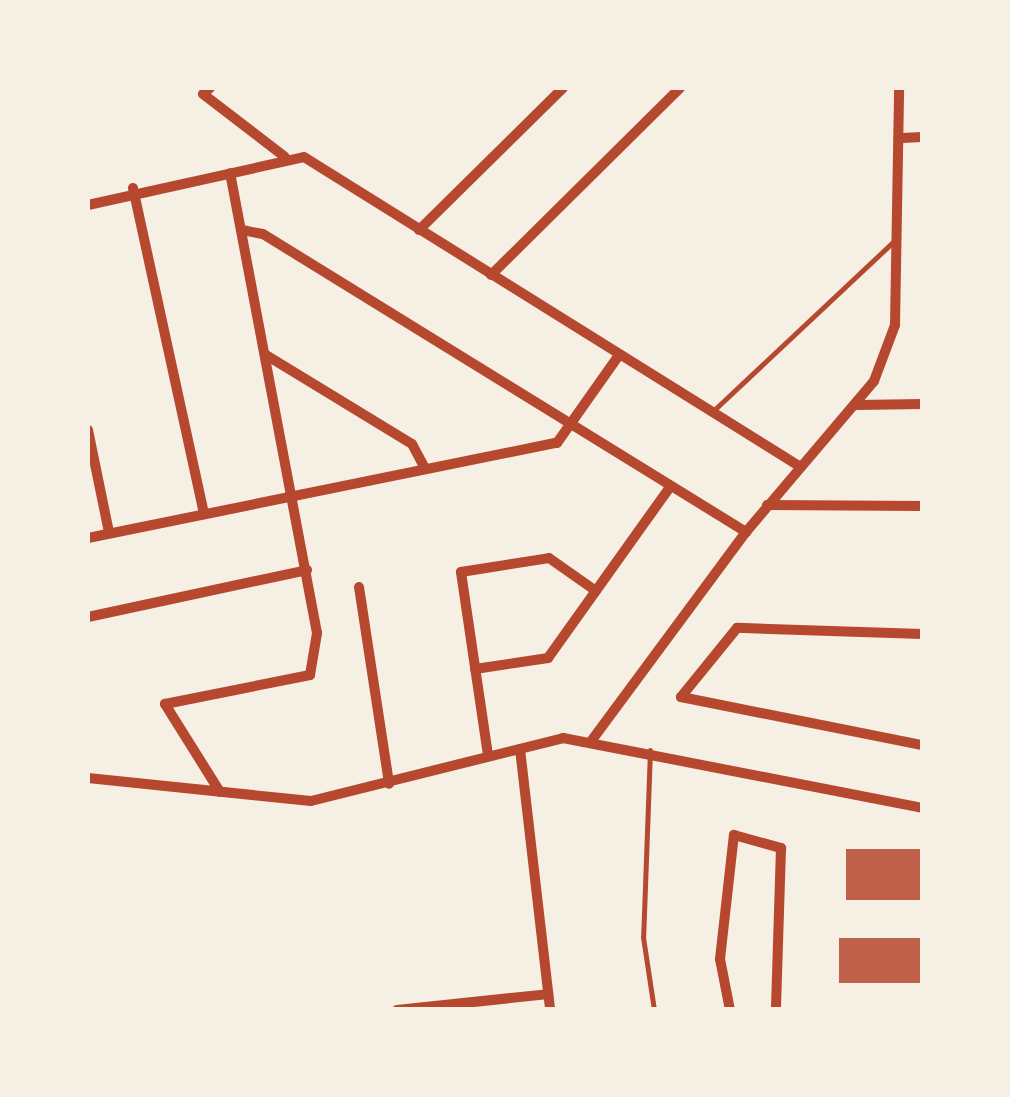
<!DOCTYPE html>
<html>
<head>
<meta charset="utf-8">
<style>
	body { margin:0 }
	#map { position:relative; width:1010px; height:1097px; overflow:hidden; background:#f6efe4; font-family:"Varela Round",sans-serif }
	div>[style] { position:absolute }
	.building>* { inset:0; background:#bf614a; transform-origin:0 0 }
	.service>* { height:5px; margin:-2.5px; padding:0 2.5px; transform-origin:2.5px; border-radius:2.5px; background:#b5482f }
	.minor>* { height:10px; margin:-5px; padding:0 5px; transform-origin:5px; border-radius:5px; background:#b5482f }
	span { translate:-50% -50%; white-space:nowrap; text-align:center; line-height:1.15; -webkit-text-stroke:9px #f6efe4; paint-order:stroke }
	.frame { position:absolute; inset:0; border:90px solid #f6efe4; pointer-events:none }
</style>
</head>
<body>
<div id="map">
	<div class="building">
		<i style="left:922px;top:849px;width:51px;height:76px;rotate:90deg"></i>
		<i style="left:922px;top:938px;width:45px;height:83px;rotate:90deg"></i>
	</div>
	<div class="service">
		<i style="left:714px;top:410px;width:250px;rotate:-43.2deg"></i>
		<i style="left:650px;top:750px;width:187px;rotate:92.1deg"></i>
		<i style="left:643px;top:937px;width:74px;rotate:81.4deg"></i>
	</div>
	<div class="minor">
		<i style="left:210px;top:88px;width:9px;rotate:139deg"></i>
		<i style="left:203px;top:94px;width:103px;rotate:37.5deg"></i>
		<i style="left:902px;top:138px;width:20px;rotate:-3deg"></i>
		<i style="left:133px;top:188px;width:330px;rotate:77.7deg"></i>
		<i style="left:88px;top:205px;width:221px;rotate:-12.5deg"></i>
		<i style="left:304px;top:157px;width:584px;rotate:31.97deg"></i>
		<i style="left:242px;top:230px;width:21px;rotate:11deg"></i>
		<i style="left:263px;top:234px;width:568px;rotate:31.67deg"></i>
		<i style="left:419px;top:230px;width:202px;rotate:-44.6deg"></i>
		<i style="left:491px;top:275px;width:266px;rotate:-44.7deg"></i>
		<i style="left:266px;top:355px;width:171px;rotate:31.4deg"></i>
		<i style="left:412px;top:444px;width:26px;rotate:62deg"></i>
		<i style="left:857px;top:405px;width:65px;rotate:-0.9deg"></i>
		<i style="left:88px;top:430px;width:104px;rotate:78.4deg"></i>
		<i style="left:767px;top:505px;width:155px;rotate:0.4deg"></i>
		<i style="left:88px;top:538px;width:479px;rotate:-11.5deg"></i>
		<i style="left:557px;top:443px;width:108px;rotate:-54.8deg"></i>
		<i style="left:359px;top:587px;width:199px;rotate:81.3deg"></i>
		<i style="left:88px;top:617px;width:224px;rotate:-12.1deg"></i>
		<i style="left:922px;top:634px;width:185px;rotate:-178.1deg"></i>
		<i style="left:737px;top:628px;width:89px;rotate:129.1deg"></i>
		<i style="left:681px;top:697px;width:246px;rotate:11.3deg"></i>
		<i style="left:475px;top:669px;width:74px;rotate:-8.6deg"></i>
		<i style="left:548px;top:658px;width:210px;rotate:-54.5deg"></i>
		<i style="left:592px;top:740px;width:259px;rotate:-53.5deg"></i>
		<i style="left:746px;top:532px;width:198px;rotate:-49.7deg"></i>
		<i style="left:874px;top:381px;width:60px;rotate:-69.4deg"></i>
		<i style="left:895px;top:325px;width:237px;rotate:-89deg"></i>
		<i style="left:520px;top:749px;width:263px;rotate:83.4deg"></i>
		<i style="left:488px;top:755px;width:185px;rotate:-98.4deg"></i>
		<i style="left:461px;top:572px;width:89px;rotate:-9deg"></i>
		<i style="left:549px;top:558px;width:57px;rotate:35.1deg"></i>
		<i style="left:88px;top:778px;width:224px;rotate:5.9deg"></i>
		<i style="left:311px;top:801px;width:260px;rotate:-14deg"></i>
		<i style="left:563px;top:738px;width:366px;rotate:11deg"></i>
		<i style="left:220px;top:792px;width:104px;rotate:-122deg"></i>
		<i style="left:165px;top:704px;width:148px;rotate:-11.3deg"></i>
		<i style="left:310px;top:675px;width:43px;rotate:-80.5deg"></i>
		<i style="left:317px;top:633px;width:468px;rotate:-100.7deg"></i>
		<i style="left:397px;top:1010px;width:152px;rotate:-6deg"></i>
		<i style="left:730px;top:1010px;width:52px;rotate:-101.1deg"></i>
		<i style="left:720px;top:959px;width:125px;rotate:-83.6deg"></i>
		<i style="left:734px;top:835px;width:49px;rotate:15.5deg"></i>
		<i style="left:781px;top:848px;width:162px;rotate:91.8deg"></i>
	</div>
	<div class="frame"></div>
</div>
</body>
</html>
